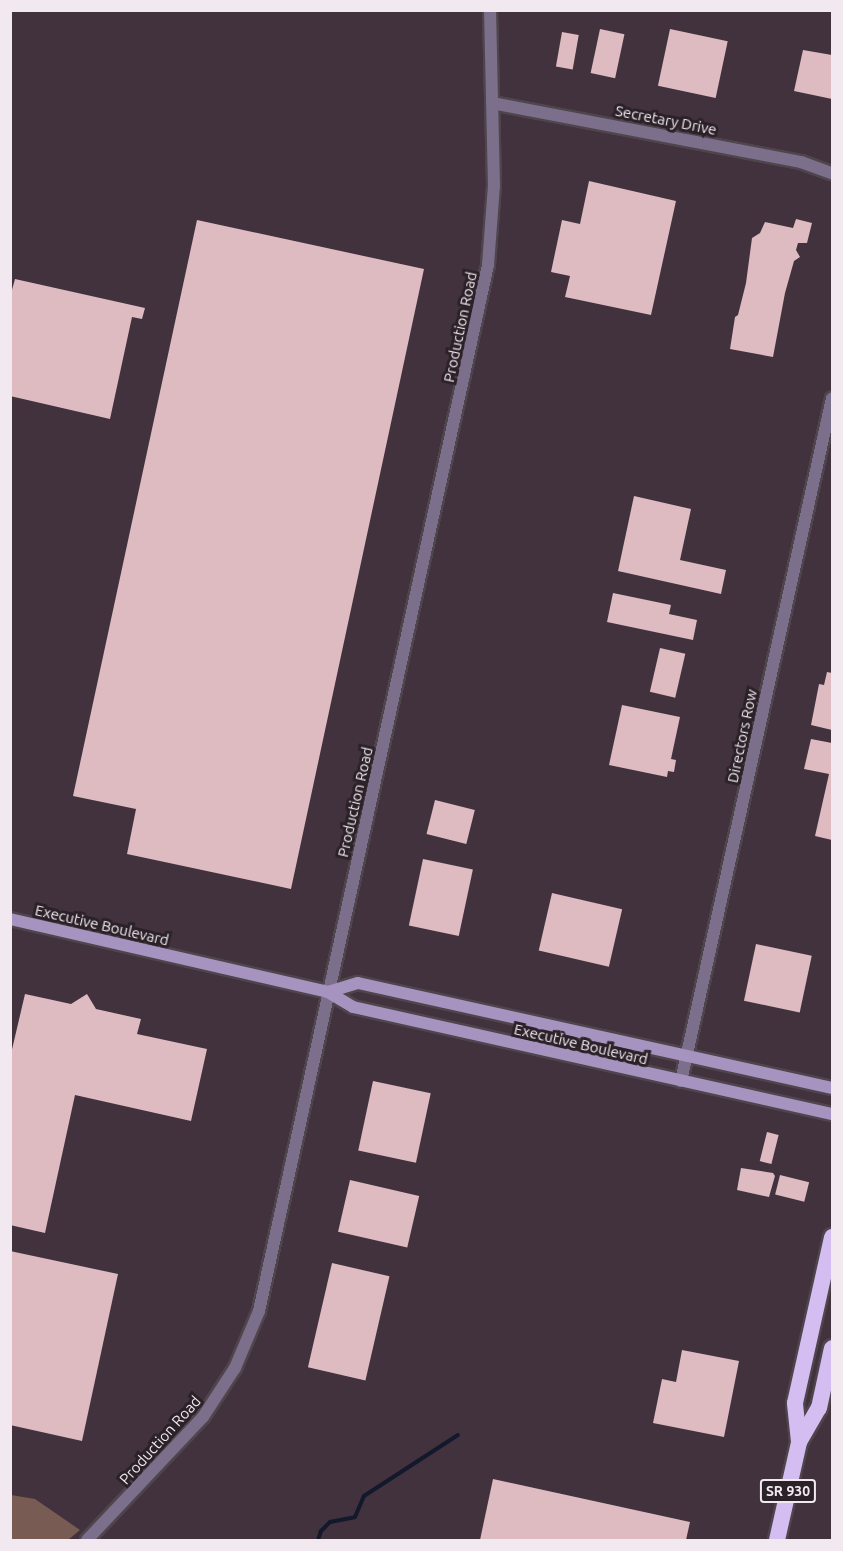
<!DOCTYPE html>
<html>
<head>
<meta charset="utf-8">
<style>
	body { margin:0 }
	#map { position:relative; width:843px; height:1551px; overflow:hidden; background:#352a32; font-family:Ubuntu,sans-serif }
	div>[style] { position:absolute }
	.built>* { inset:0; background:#42323e; transform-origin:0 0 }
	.forest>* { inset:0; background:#785c53 }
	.stream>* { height:4px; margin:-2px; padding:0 2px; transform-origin:2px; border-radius:2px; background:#14182c }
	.building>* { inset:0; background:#ddbbc1; transform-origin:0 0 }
	.roads { filter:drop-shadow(2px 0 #4f454c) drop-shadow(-2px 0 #4f454c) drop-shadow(0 2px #4f454c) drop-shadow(0 -2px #4f454c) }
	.minor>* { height:12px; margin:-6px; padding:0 6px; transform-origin:6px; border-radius:6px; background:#7b6f8b }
	.tertiary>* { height:12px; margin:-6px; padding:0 6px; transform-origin:6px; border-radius:6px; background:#7b6f8b }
	.secondary>* { height:12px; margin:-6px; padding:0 6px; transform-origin:6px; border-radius:6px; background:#a693c0 }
	.trunk>* { height:16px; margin:-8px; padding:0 8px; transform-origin:8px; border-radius:8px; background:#d4bef1 }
	span { translate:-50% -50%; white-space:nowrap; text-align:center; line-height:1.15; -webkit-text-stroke:6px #2b2128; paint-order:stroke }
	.shield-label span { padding:2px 4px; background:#2b2128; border:2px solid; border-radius:4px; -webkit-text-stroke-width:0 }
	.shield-label { font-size:14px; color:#f1e9ef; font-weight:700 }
	.street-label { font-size:15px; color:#f1e9ef }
	.frame { position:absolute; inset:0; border:12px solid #f1e9ef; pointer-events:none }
</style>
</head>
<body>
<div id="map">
	<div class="built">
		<i style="left:11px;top:11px;width:821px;height:1529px"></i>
	</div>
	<div class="forest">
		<i style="clip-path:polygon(11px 1495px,35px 1499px,80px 1530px,68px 1540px,11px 1540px)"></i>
	</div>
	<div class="stream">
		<i style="left:318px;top:1540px;width:9px;rotate:-72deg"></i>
		<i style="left:321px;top:1531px;width:13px;rotate:-45deg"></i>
		<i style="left:330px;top:1522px;width:25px;rotate:-11deg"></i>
		<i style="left:355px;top:1517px;width:23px;rotate:-67deg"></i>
		<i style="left:364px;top:1496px;width:112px;rotate:-33deg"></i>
	</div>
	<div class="building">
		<i style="left:600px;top:29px;width:25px;height:45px;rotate:12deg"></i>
		<i style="left:670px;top:29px;width:59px;height:58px;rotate:12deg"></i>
		<i style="left:562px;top:32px;width:17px;height:35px;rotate:10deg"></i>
		<i style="clip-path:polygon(803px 50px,832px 55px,832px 99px,794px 91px)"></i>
		<i style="clip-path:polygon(589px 181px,676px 201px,651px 315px,565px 297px,570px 276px,551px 272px,562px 220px,580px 224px)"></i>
		<i style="clip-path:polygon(796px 219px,812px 223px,807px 243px,798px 243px,796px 250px,800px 257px,794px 261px,785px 293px,773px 357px,730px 349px,735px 317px,738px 315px,746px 283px,752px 238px,760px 233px,765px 222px,793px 228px)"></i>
		<i style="clip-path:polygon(197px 220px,424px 269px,291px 889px,127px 854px,136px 809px,73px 796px)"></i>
		<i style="clip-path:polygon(15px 279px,145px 308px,142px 319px,132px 317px,110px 419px,10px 396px,10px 297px)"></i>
		<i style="clip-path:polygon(634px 496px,691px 509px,680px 560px,726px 570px,721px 594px,618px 571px)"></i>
		<i style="clip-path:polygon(613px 593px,671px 605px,669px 614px,697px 620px,693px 640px,607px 622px)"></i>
		<i style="left:660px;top:648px;width:26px;height:45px;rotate:13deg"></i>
		<i style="clip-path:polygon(827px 672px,832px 673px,832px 730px,811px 725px,819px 684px,824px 685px)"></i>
		<i style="clip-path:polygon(622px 705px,680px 717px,671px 759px,676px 760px,674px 772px,668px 771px,667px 777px,609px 765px)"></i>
		<i style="clip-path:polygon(811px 739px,832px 743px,832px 840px,815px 836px,829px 774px,804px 769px)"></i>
		<i style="left:435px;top:800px;width:41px;height:35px;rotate:14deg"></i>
		<i style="left:423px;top:859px;width:51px;height:68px;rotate:12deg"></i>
		<i style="left:552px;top:893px;width:72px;height:59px;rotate:13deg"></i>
		<i style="left:756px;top:944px;width:57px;height:58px;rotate:12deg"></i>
		<i style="clip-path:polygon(25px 994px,71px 1004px,87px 994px,96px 1009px,141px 1019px,137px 1034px,207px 1049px,191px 1121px,75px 1095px,45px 1233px,10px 1225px,10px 1058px)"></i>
		<i style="left:373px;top:1081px;width:59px;height:71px;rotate:12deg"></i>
		<i style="left:767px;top:1132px;width:12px;height:30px;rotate:14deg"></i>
		<i style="clip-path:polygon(741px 1168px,773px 1173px,775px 1176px,769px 1197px,737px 1190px)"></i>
		<i style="left:780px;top:1175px;width:30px;height:20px;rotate:14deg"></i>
		<i style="left:350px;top:1180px;width:71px;height:53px;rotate:13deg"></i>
		<i style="clip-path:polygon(10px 1251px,118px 1274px,82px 1441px,10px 1425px)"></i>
		<i style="left:332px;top:1263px;width:59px;height:107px;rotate:13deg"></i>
		<i style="clip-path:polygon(682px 1350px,739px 1361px,724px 1437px,653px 1423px,662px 1379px,676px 1382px)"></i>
		<i style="clip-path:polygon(493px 1479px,690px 1522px,686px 1540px,480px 1540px)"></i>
	</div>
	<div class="roads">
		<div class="minor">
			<i style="left:492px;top:103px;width:315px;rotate:10.8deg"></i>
			<i style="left:801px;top:162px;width:33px;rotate:20deg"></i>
			<i style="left:681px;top:1081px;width:699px;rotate:-77.53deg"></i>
		</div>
		<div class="tertiary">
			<i style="left:87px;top:1540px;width:169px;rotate:-46.7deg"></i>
			<i style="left:203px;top:1417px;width:59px;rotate:-56.9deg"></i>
			<i style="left:235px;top:1368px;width:62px;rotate:-67.2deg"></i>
			<i style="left:259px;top:1311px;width:1071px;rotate:-77.65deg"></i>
			<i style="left:488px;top:265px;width:79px;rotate:-85.7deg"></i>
			<i style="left:494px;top:186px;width:176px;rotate:-91.3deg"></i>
		</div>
		<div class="secondary">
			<i style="left:10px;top:919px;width:326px;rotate:12.9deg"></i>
			<i style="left:328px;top:992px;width:29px;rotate:31deg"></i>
			<i style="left:353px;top:1007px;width:491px;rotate:12.6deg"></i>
			<i style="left:328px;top:992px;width:31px;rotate:-17deg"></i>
			<i style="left:358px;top:983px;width:485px;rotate:12.5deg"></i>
		</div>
		<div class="trunk">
			<i style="left:799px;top:1442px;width:39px;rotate:-60deg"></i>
			<i style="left:819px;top:1408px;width:61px;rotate:-77.8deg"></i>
			<i style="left:777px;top:1540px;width:100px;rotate:-77.3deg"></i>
			<i style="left:799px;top:1442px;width:39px;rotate:-96deg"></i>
			<i style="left:795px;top:1403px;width:170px;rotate:-77.4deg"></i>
		</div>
	</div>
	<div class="shield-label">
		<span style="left:788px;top:1491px">SR 930</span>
	</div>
	<div class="street-label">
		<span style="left:666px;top:120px;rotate:11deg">Secretary Drive</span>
		<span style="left:460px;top:327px;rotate:-78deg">Production Road</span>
		<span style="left:742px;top:736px;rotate:-78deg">Directors Row</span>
		<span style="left:355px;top:802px;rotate:-77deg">Production Road</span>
		<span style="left:102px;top:925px;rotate:13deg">Executive Boulevard</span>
		<span style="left:581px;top:1044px;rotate:13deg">Executive Boulevard</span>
		<span style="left:160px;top:1440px;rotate:-48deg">Production Road</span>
	</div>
	<div class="frame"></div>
</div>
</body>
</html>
